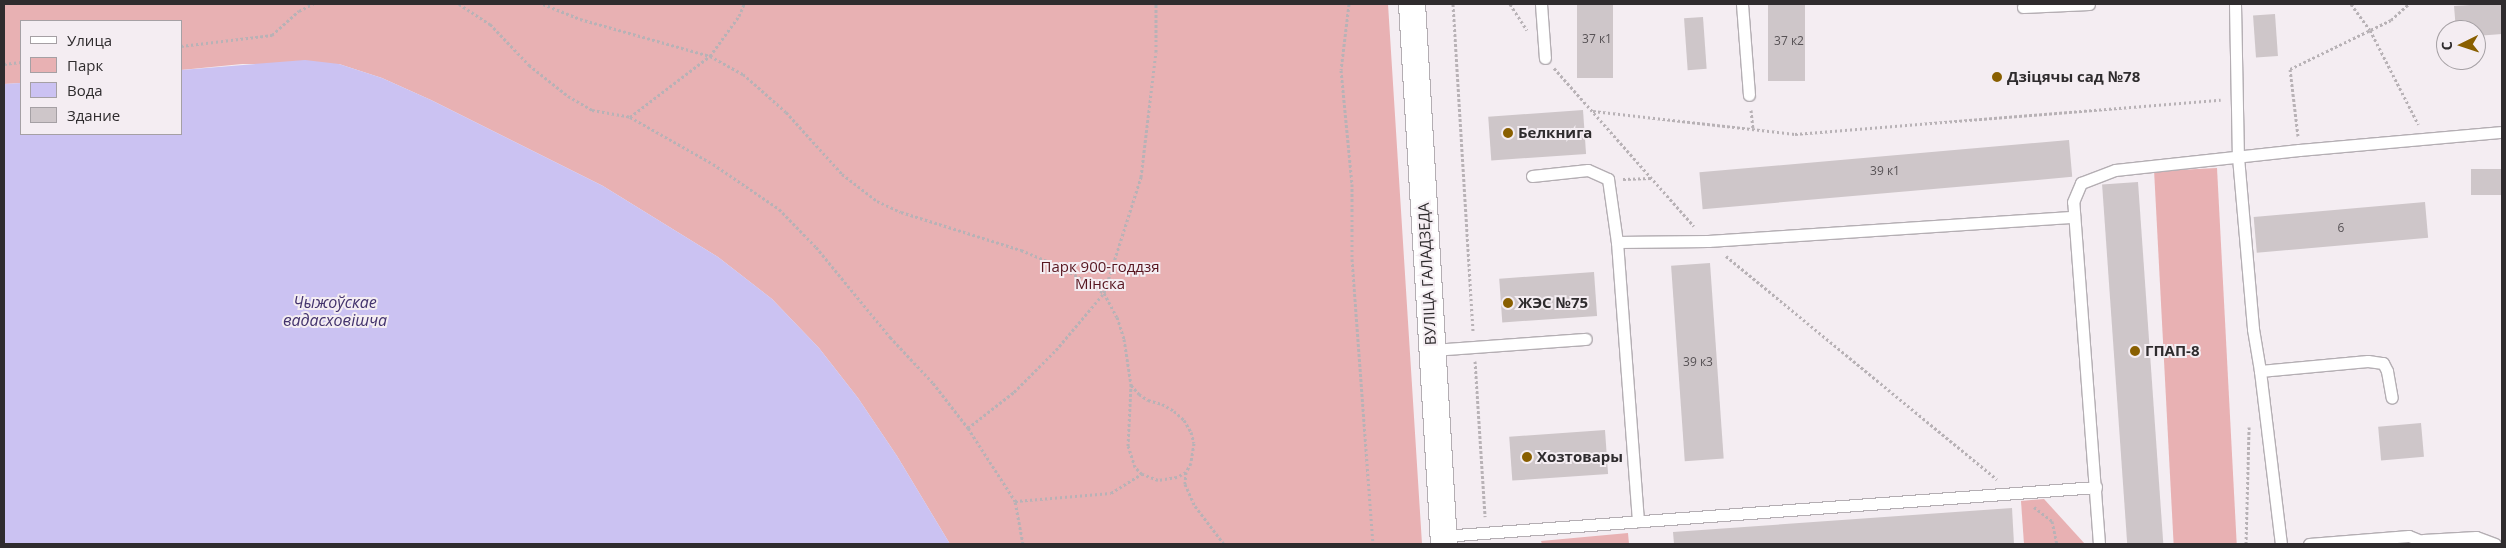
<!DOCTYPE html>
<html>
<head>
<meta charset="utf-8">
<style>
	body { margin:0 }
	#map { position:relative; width:2506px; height:548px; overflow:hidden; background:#f4edf2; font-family:"Open Sans",sans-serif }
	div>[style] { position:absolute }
	.green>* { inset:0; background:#e8b1b3; transform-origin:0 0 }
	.water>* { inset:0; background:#cbc2f2 }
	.building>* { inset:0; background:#cec6c9; transform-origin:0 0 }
	.path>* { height:3px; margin-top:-1.5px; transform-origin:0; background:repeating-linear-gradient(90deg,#b8b2b6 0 2.5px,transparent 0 5px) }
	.roads { filter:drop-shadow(1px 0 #b4aeb3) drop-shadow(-1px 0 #b4aeb3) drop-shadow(0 1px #b4aeb3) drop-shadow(0 -1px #b4aeb3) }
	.service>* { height:11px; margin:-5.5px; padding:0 5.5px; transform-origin:5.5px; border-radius:5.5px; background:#fff }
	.tertiary>* { height:26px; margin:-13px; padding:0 13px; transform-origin:13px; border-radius:13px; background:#fff }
	.dots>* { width:14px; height:14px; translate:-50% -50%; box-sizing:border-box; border:2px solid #f4edf2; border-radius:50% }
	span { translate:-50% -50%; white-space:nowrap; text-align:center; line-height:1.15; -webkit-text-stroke:4px #f4edf2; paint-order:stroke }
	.number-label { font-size:12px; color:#575255 }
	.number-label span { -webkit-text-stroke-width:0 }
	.poi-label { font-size:15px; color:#2f2c2e; font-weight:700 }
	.left { translate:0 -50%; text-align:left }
	.park-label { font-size:15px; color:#57151f }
	.street-label { font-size:15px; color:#2f2c2e }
	.water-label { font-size:16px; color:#43336d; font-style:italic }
	.frame { position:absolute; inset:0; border:5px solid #2f2c2e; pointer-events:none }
	.legend { position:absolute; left:20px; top:20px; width:162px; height:115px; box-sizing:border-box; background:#f4edf2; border:1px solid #a5a0a4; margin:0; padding:6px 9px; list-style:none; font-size:15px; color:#2f2c2e }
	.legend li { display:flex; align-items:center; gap:10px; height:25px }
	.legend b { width:25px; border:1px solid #a5a0a4 }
	.north { position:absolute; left:2436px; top:20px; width:50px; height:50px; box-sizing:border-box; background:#f4edf2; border:1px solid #a5a0a4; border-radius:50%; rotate:266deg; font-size:14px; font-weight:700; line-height:20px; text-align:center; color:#2f2c2e }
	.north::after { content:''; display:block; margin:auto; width:18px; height:22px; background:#895f00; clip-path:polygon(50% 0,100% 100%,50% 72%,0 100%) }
</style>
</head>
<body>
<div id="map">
	<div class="green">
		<i style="clip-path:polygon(4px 4px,1388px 4px,1422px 544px,950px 544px,897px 456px,858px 398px,819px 348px,772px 299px,718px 257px,603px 186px,431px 100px,382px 78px,339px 64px,242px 64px,181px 70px,181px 21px,21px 21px,21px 83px,4px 84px)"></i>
		<i style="left:2217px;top:168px;width:376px;height:63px;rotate:87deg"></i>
		<i style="clip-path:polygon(2044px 499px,2085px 544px,2024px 544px,2021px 501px)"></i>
		<i style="clip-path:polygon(1628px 533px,1629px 544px,1542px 544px,1541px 541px)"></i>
	</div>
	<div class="water">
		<i style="clip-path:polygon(305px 60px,339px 64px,382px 78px,431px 100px,603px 186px,718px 257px,772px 299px,819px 348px,858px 398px,897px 456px,950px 544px,4px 544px,4px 84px,21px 83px,21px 134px,181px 134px,181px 70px)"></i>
	</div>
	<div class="building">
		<i style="left:1577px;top:4px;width:36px;height:74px"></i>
		<i style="left:1768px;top:4px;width:37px;height:77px"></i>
		<i style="clip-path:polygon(2486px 4px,2502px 4px,2502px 34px,2476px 36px,2476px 30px,2456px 30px,2454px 6px)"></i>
		<i style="left:2275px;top:14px;width:42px;height:22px;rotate:86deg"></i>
		<i style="left:1703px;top:17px;width:52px;height:19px;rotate:86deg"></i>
		<i style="left:1583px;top:110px;width:44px;height:95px;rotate:86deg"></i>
		<i style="left:2069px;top:140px;width:37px;height:371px;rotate:85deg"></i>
		<i style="left:2502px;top:169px;width:26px;height:31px;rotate:90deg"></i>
		<i style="left:2138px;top:182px;width:363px;height:36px;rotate:86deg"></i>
		<i style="left:2425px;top:202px;width:36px;height:172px;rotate:85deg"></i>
		<i style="left:1710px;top:263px;width:196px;height:39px;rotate:86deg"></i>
		<i style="left:1594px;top:272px;width:44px;height:95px;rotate:86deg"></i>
		<i style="left:2421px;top:423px;width:34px;height:43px;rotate:85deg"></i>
		<i style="left:1605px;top:430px;width:44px;height:96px;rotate:86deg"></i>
		<i style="clip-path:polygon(2012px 508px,2014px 544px,1674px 544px,1673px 532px)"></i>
	</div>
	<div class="path">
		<i style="left:459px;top:4px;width:37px;rotate:33deg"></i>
		<i style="left:490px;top:24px;width:57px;rotate:46.4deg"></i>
		<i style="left:529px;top:65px;width:50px;rotate:38.5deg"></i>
		<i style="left:568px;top:96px;width:28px;rotate:30deg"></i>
		<i style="left:592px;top:110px;width:39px;rotate:10deg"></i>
		<i style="left:630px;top:117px;width:95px;rotate:29.5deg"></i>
		<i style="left:713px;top:164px;width:80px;rotate:34.3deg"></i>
		<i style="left:779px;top:209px;width:53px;rotate:45.8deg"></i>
		<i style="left:816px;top:247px;width:117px;rotate:50.6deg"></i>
		<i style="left:890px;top:337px;width:63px;rotate:46.9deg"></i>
		<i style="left:933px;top:383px;width:57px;rotate:52.1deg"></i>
		<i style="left:968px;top:428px;width:87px;rotate:57.2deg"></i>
		<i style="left:543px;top:4px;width:40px;rotate:22deg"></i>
		<i style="left:580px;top:19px;width:135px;rotate:15.9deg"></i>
		<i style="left:710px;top:56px;width:38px;rotate:29deg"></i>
		<i style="left:743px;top:74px;width:57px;rotate:41.5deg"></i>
		<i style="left:786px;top:112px;width:84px;rotate:47.9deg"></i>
		<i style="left:842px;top:174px;width:44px;rotate:37.6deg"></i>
		<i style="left:877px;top:201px;width:26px;rotate:25deg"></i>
		<i style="left:901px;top:212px;width:126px;rotate:17.6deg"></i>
		<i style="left:1021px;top:250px;width:39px;rotate:23deg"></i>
		<i style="left:1057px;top:265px;width:35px;rotate:29deg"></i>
		<i style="left:1088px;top:282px;width:19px;rotate:35deg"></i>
		<i style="left:1104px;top:293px;width:27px;rotate:62deg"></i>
		<i style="left:1117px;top:317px;width:23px;rotate:72deg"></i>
		<i style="left:1124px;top:339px;width:47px;rotate:81.3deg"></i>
		<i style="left:1349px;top:4px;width:66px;rotate:96.9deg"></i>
		<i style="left:1341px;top:70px;width:115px;rotate:84.5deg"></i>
		<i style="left:1352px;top:184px;width:75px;rotate:90deg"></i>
		<i style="left:1352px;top:259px;width:286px;rotate:85.8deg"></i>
		<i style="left:1453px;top:4px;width:330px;rotate:86.5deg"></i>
		<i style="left:1510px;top:4px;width:31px;rotate:57deg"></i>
		<i style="left:2351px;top:4px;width:32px;rotate:54deg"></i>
		<i style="left:2370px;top:30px;width:106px;rotate:62.9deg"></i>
		<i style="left:181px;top:46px;width:92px;rotate:-6.9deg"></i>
		<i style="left:272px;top:35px;width:36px;rotate:-42deg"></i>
		<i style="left:299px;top:11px;width:16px;rotate:-27deg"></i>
		<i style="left:4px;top:64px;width:17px;rotate:-7deg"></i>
		<i style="left:1554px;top:68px;width:211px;rotate:48.5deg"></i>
		<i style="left:1751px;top:110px;width:19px;rotate:84deg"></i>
		<i style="left:1593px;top:111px;width:203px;rotate:6.5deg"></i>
		<i style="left:1795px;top:134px;width:427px;rotate:-4.6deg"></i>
		<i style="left:630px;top:117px;width:101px;rotate:-37.3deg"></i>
		<i style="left:710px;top:56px;width:49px;rotate:-54.1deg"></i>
		<i style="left:739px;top:16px;width:13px;rotate:-67deg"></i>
		<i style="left:2298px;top:136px;width:67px;rotate:-96.8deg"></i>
		<i style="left:2290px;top:69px;width:112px;rotate:-25.9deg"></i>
		<i style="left:2391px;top:20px;width:24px;rotate:-42deg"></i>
		<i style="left:1623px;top:179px;width:28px;rotate:-2deg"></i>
		<i style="left:1726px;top:256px;width:351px;rotate:39.5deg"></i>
		<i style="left:1475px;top:361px;width:156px;rotate:86.3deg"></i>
		<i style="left:1131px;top:385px;width:12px;rotate:48deg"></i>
		<i style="left:1139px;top:394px;width:11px;rotate:34deg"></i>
		<i style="left:1148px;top:400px;width:15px;rotate:16deg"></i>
		<i style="left:1162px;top:404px;width:14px;rotate:30deg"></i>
		<i style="left:1174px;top:411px;width:13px;rotate:42deg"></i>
		<i style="left:1184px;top:420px;width:14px;rotate:60deg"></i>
		<i style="left:1191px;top:432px;width:11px;rotate:75deg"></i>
		<i style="left:1194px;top:443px;width:20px;rotate:99deg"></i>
		<i style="left:1191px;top:463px;width:10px;rotate:119deg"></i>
		<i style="left:1186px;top:472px;width:10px;rotate:151deg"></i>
		<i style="left:1177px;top:477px;width:19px;rotate:171deg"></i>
		<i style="left:1158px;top:480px;width:17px;rotate:-159deg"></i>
		<i style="left:1142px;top:474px;width:10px;rotate:-135deg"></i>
		<i style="left:1135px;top:467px;width:22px;rotate:-108deg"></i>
		<i style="left:1128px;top:446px;width:61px;rotate:-87.2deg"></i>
		<i style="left:968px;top:428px;width:58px;rotate:-38deg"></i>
		<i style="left:1014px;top:392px;width:59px;rotate:-45deg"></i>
		<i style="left:1056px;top:350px;width:75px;rotate:-49.9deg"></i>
		<i style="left:1104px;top:293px;width:122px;rotate:-72.3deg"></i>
		<i style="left:1141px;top:177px;width:126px;rotate:-83.2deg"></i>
		<i style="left:1156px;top:52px;width:48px;rotate:-90deg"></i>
		<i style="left:1186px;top:472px;width:12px;rotate:95deg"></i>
		<i style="left:1185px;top:484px;width:24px;rotate:66deg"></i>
		<i style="left:1195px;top:506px;width:48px;rotate:52.7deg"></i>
		<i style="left:2034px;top:507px;width:23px;rotate:38deg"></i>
		<i style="left:2052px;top:521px;width:24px;rotate:78deg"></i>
		<i style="left:1023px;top:544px;width:44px;rotate:-100.5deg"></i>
		<i style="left:1015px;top:501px;width:96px;rotate:-4.8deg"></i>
		<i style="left:1111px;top:493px;width:36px;rotate:-32deg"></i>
		<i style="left:2246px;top:544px;width:117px;rotate:-88.5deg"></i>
	</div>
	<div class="roads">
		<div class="service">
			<i style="left:1541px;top:4px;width:54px;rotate:85.8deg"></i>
			<i style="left:1742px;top:4px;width:91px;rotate:85.6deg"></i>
			<i style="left:2235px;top:4px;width:153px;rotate:88.9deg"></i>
			<i style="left:2238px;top:157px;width:173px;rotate:85deg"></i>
			<i style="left:2253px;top:329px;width:43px;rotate:80.5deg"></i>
			<i style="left:2260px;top:371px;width:174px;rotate:83.1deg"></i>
			<i style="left:2023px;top:7px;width:66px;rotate:-2.6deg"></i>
			<i style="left:1532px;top:176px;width:56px;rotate:-6.1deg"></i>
			<i style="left:1588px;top:170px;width:22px;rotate:24deg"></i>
			<i style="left:1608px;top:179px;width:64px;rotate:81.9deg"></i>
			<i style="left:1617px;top:242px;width:280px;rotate:85.7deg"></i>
			<i style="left:1617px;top:242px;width:91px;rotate:-0.6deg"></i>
			<i style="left:1708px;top:241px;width:367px;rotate:-3.8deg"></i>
			<i style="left:1431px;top:350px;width:155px;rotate:-4.1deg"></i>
			<i style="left:2260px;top:371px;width:108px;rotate:-5.3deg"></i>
			<i style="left:2368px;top:361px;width:15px;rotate:8deg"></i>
			<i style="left:2383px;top:363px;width:9px;rotate:63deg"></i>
			<i style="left:2387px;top:371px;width:27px;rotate:80deg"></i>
			<i style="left:1443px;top:536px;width:655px;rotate:-4.29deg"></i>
			<i style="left:2423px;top:540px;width:53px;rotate:-3.2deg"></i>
			<i style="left:2476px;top:537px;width:20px;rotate:20deg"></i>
			<i style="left:2099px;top:544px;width:343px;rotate:-94.3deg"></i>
			<i style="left:2073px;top:202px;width:21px;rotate:-67deg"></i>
			<i style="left:2081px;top:183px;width:36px;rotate:-21deg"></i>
			<i style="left:2115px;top:170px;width:185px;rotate:-6.2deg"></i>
			<i style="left:2299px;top:150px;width:204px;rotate:-5.1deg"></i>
			<i style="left:2309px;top:544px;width:100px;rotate:-4.6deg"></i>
			<i style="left:2409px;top:536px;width:22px;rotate:22deg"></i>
		</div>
		<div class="tertiary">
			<i style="left:1412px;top:4px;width:541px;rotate:86.61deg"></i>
		</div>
	</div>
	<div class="dots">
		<i style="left:1997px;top:77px;background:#895f00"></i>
		<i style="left:1508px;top:133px;background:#895f00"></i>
		<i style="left:1508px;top:303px;background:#895f00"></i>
		<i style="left:2135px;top:351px;background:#895f00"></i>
		<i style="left:1527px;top:457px;background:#895f00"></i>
	</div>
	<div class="number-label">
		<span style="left:1597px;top:39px">37 к1</span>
		<span style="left:1789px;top:41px">37 к2</span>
		<span style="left:1885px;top:171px">39 к1</span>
		<span style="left:2341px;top:228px">6</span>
		<span style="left:1698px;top:362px">39 к3</span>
	</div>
	<div class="poi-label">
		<span class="left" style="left:2007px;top:77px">Дзіцячы сад №78</span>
		<span class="left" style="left:1518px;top:133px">Белкнига</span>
		<span class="left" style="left:1518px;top:303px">ЖЭС №75</span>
		<span class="left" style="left:2145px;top:351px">ГПАП-8</span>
		<span class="left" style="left:1537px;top:457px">Хозтовары</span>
	</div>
	<div class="park-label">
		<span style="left:1100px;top:275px">Парк 900-годдзя<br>Мінска</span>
	</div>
	<div class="street-label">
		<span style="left:1427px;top:274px;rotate:-93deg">ВУЛІЦА ГАЛАДЗЕДА</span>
	</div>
	<div class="water-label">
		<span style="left:335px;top:311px">Чыжоўскае<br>вадасховішча</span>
	</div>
	<div class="frame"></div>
	<ul class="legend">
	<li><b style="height:6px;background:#fff"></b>Улица</li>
	<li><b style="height:14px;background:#e8b1b3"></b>Парк</li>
	<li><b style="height:14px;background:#cbc2f2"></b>Вода</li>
	<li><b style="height:14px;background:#cec6c9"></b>Здание</li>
	</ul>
	<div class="north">С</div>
</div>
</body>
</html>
